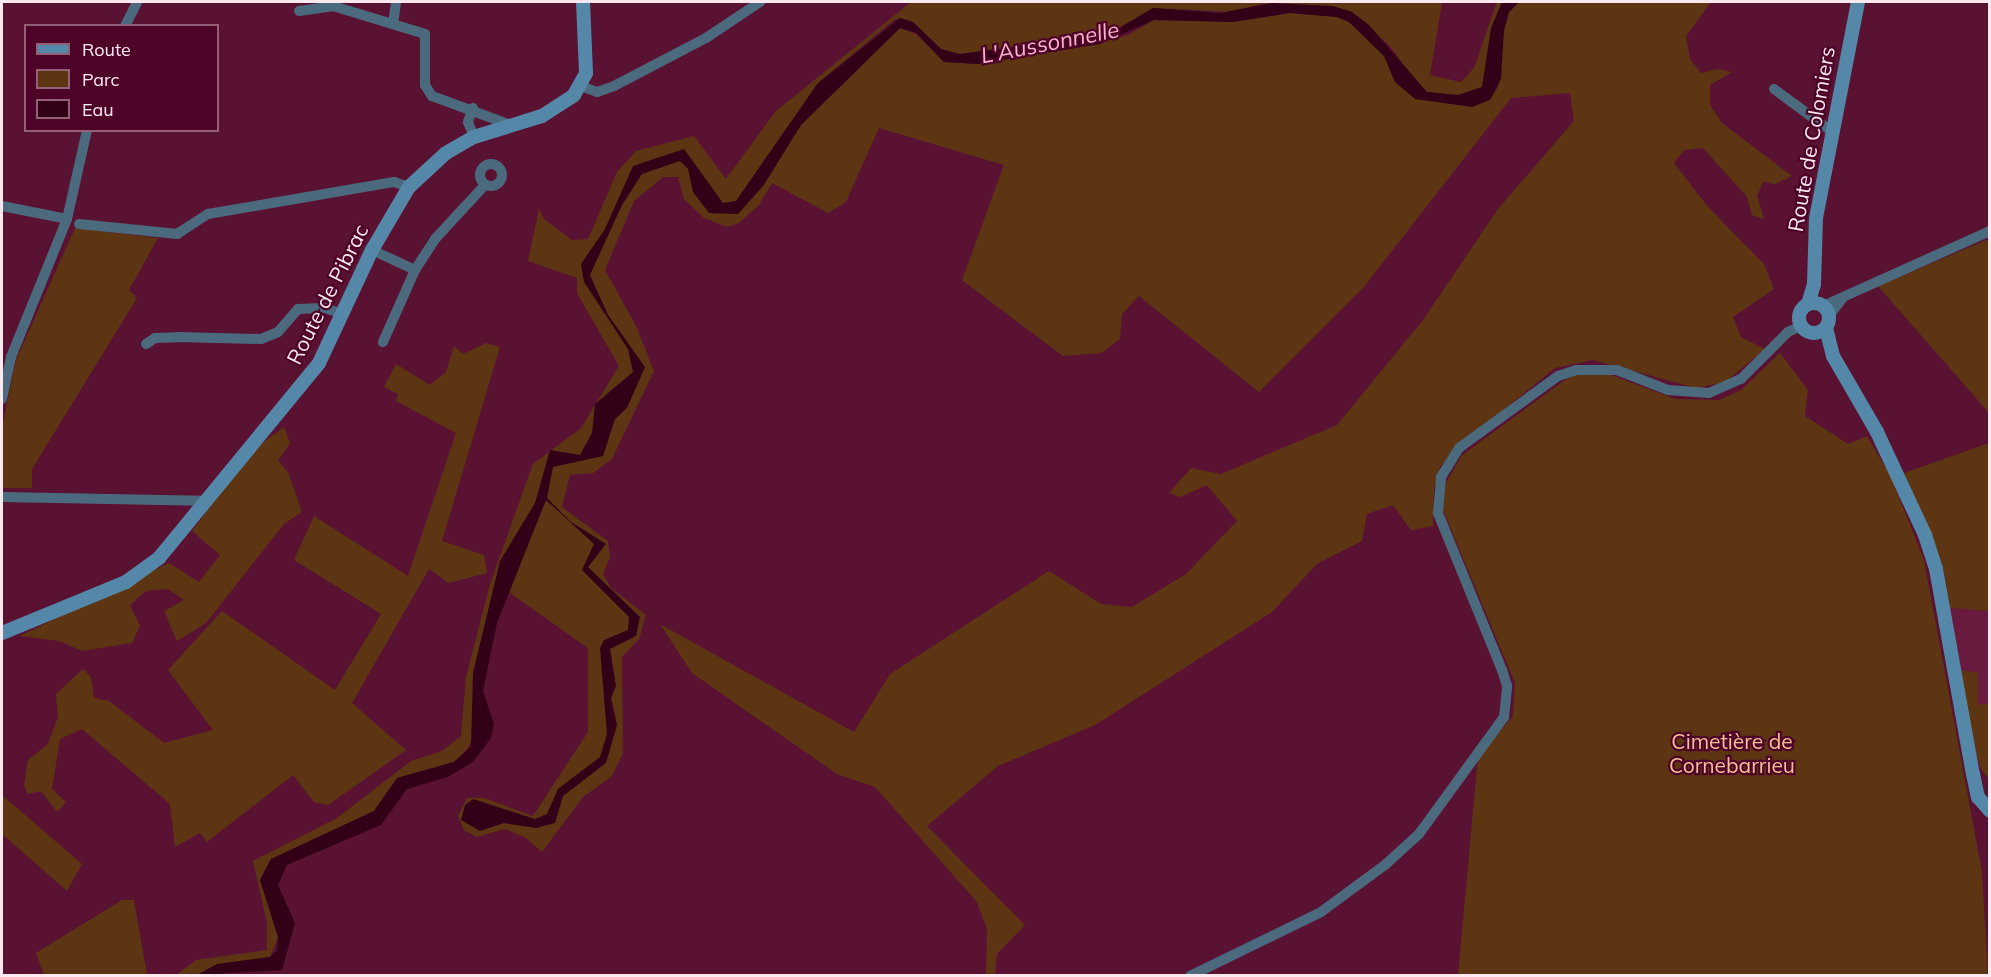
<!DOCTYPE html>
<html>
<head>
<meta charset="utf-8">
<style>
	body { margin:0 }
	#map { position:relative; width:1991px; height:977px; overflow:hidden; background:#5a1233; font-family:Mulish,sans-serif }
	div>[style] { position:absolute }
	.built>* { inset:0; background:#691a3f }
	.green>* { inset:0; background:#5d3513 }
	.water>* { inset:0; background:#320017 }
	.street>* { height:10px; margin:-5px; padding:0 5px; transform-origin:5px; border-radius:5px; background:#4b6a7e }
	.street>.ring { margin:-5px; padding:0; box-sizing:content-box; background:none; border:10px solid #4b6a7e; border-radius:50% }
	.secondary>* { height:14px; margin:-7px; padding:0 7px; transform-origin:7px; border-radius:7px; background:#5588a8 }
	.secondary>.ring { margin:-7px; padding:0; box-sizing:content-box; background:none; border:14px solid #5588a8; border-radius:50% }
	span { translate:-50% -50%; white-space:nowrap; text-align:center; line-height:1.15; -webkit-text-stroke:4.5px #4e0429; paint-order:stroke }
	.street-label { font-size:21px; color:#fce9ef }
	.park-label { font-size:21px; color:#f6be95 }
	.water-label { font-size:22px; color:#f7b3ca; font-style:italic }
	.frame { position:absolute; inset:0; border:3px solid #fce9ef; pointer-events:none }
	.legend { position:absolute; left:24px; top:24px; width:195px; height:108px; box-sizing:border-box; background:#4e0429; border:2px solid #946078; margin:0; padding:8px 10px; list-style:none; font-size:18px; color:#fce9ef }
	.legend li { display:flex; align-items:center; gap:12px; height:30px }
	.legend b { width:30px; border:2px solid #946078 }
</style>
</head>
<body>
<div id="map">
	<div class="built">
		<i style="clip-path:polygon(1950px 608px,1989px 611px,1989px 703px,1978px 706px,1956px 669px)"></i>
	</div>
	<div class="green">
		<i style="clip-path:polygon(911px 2px,1442px 2px,1430px 75px,1461px 82px,1474px 68px,1497px 2px,1502px 2px,1482px 87px,1458px 95px,1427px 92px,1418px 84px,1389px 45px,1352px 12px,1261px 4px,1231px 12px,1153px 8px,1109px 34px,960px 54px,941px 49px,913px 22px,895px 19px,818px 83px,736px 201px,763px 186px,801px 125px,900px 28px,916px 34px,944px 62px,978px 64px,1126px 36px,1154px 20px,1233px 22px,1290px 13px,1337px 17px,1349px 22px,1384px 56px,1395px 82px,1467px 106px,1490px 100px,1498px 87px,1504px 30px,1509px 12px,1519px 2px,1711px 2px,1686px 36px,1690px 59px,1701px 73px,1717px 69px,1732px 72px,1710px 85px,1710px 105px,1722px 123px,1792px 176px,1775px 184px,1763px 182px,1757px 196px,1764px 219px,1752px 215px,1747px 197px,1703px 148px,1684px 150px,1674px 163px,1708px 207px,1764px 264px,1774px 289px,1733px 317px,1741px 337px,1765px 349px,1725px 382px,1696px 388px,1593px 360px,1555px 368px,1456px 448px,1440px 467px,1434px 489px,1433px 526px,1411px 530px,1393px 505px,1367px 514px,1362px 541px,1317px 564px,1272px 612px,1095px 725px,998px 766px,927px 826px,1025px 925px,997px 954px,995px 975px,986px 975px,987px 929px,977px 902px,875px 787px,837px 774px,692px 673px,660px 624px,854px 732px,890px 674px,1049px 571px,1101px 604px,1132px 607px,1186px 574px,1237px 521px,1207px 485px,1180px 497px,1169px 493px,1191px 468px,1221px 474px,1337px 425px,1423px 320px,1498px 209px,1574px 121px,1570px 93px,1511px 98px,1363px 288px,1259px 392px,1139px 296px,1122px 314px,1120px 339px,1101px 353px,1063px 356px,962px 280px,1004px 165px,879px 128px,846px 202px,828px 213px,772px 183px,759px 205px,739px 223px,727px 227px,704px 218px,684px 199px,678px 177px,663px 177px,634px 201px,605px 270px,636px 326px,654px 371px,612px 459px,593px 473px,570px 475px,562px 507px,608px 541px,610px 557px,603px 574px,611px 588px,646px 615px,639px 639px,622px 657px,623px 753px,612px 776px,583px 797px,542px 852px,526px 838px,505px 829px,477px 837px,464px 830px,458px 816px,467px 798px,485px 798px,533px 816px,588px 732px,588px 648px,496px 583px,473px 673px,474px 734px,466px 753px,454px 762px,397px 778px,374px 811px,271px 859px,260px 880px,278px 937px,270px 957px,205px 975px,175px 976px,196px 960px,267px 950px,267px 923px,253px 861px,337px 818px,411px 761px,442px 751px,461px 736px,466px 677px,490px 584px,533px 464px,581px 428px,619px 366px,577px 293px,577px 278px,528px 261px,539px 209px,544px 219px,572px 240px,588px 239px,617px 172px,636px 151px,694px 136px,726px 179px,776px 111px)"></i>
		<i style="clip-path:polygon(75px 228px,158px 238px,129px 290px,137px 298px,32px 469px,32px 488px,2px 488px,2px 428px,16px 360px)"></i>
		<i style="clip-path:polygon(1989px 239px,1989px 413px,1878px 286px)"></i>
		<i style="clip-path:polygon(486px 343px,500px 347px,442px 541px,484px 555px,487px 573px,449px 583px,429px 569px,352px 703px,406px 750px,328px 805px,314px 802px,293px 775px,207px 842px,200px 833px,175px 847px,170px 804px,82px 729px,60px 739px,52px 789px,66px 802px,57px 812px,41px 791px,28px 794px,24px 786px,28px 760px,48px 744px,58px 717px,56px 694px,83px 669px,91px 677px,94px 698px,109px 701px,164px 743px,213px 730px,168px 670px,222px 611px,335px 690px,381px 614px,294px 560px,314px 516px,408px 576px,456px 433px,396px 401px,398px 394px,384px 387px,396px 364px,430px 385px,446px 372px,454px 346px,463px 354px)"></i>
		<i style="clip-path:polygon(1780px 353px,1808px 390px,1805px 416px,1848px 444px,1867px 436px,1891px 477px,1924px 560px,1982px 872px,1988px 975px,1458px 975px,1478px 757px,1513px 716px,1515px 683px,1443px 510px,1446px 483px,1462px 455px,1572px 375px,1611px 375px,1675px 399px,1719px 400px,1741px 390px)"></i>
		<i style="clip-path:polygon(284px 427px,290px 443px,278px 461px,288px 472px,302px 512px,284px 524px,206px 623px,177px 641px,164px 611px,184px 600px,168px 589px,146px 591px,130px 605px,140px 626px,132px 643px,82px 651px,59px 641px,20px 636px,169px 563px,199px 582px,220px 555px,192px 531px,250px 452px)"></i>
		<i style="clip-path:polygon(1989px 443px,1989px 611px,1950px 608px,1944px 572px,1904px 473px)"></i>
		<i style="clip-path:polygon(1956px 669px,1978px 673px,1978px 705px,1989px 703px,1989px 780px,1980px 767px)"></i>
		<i style="clip-path:polygon(2px 795px,82px 864px,67px 891px,2px 834px)"></i>
		<i style="clip-path:polygon(122px 900px,134px 900px,147px 975px,44px 975px,36px 953px)"></i>
	</div>
	<div class="water">
		<i style="clip-path:polygon(1502px 2px,1519px 2px,1509px 12px,1504px 30px,1501px 79px,1490px 100px,1472px 107px,1415px 99px,1395px 82px,1384px 56px,1349px 22px,1337px 17px,1290px 13px,1233px 22px,1154px 20px,1100px 44px,978px 64px,944px 62px,916px 33px,900px 28px,801px 125px,763px 186px,738px 214px,709px 213px,693px 192px,688px 169px,680px 161px,642px 174px,622px 205px,590px 275px,608px 315px,645px 367px,627px 408px,615px 419px,603px 456px,553px 467px,547px 498px,571px 522px,606px 544px,588px 567px,640px 617px,636px 636px,610px 649px,616px 686px,611px 698px,617px 725px,606px 763px,563px 796px,555px 823px,536px 828px,504px 823px,480px 831px,461px 820px,465px 805px,473px 799px,535px 819px,547px 814px,558px 789px,600px 757px,607px 734px,600px 648px,604px 640px,628px 630px,629px 617px,582px 570px,594px 544px,546px 500px,497px 623px,483px 691px,494px 724px,491px 738px,473px 762px,448px 777px,407px 789px,381px 825px,287px 865px,278px 885px,295px 923px,282px 970px,197px 975px,217px 964px,270px 957px,277px 950px,278px 937px,260px 880px,271px 859px,374px 811px,397px 778px,454px 762px,471px 746px,473px 673px,500px 561px,535px 503px,550px 450px,580px 455px,592px 433px,595px 404px,633px 372px,628px 349px,584px 282px,581px 264px,605px 229px,633px 166px,684px 149px,723px 203px,736px 201px,818px 83px,900px 18px,913px 22px,941px 49px,960px 54px,1109px 34px,1153px 8px,1220px 13px,1272px 3px,1333px 6px,1352px 12px,1369px 25px,1427px 92px,1458px 95px,1482px 87px,1491px 28px)"></i>
	</div>
	<div class="street">
		<i style="left:299px;top:11px;width:34px;rotate:-8deg"></i>
		<i style="left:333px;top:6px;width:96px;rotate:16.9deg"></i>
		<i style="left:425px;top:34px;width:51px;rotate:90deg"></i>
		<i style="left:425px;top:85px;width:13px;rotate:58deg"></i>
		<i style="left:432px;top:96px;width:81px;rotate:20.2deg"></i>
		<i style="left:393px;top:24px;width:22px;rotate:-82deg"></i>
		<i style="left:125px;top:26px;width:27px;rotate:-63deg"></i>
		<i style="left:580px;top:86px;width:18px;rotate:19deg"></i>
		<i style="left:597px;top:92px;width:18px;rotate:-19deg"></i>
		<i style="left:614px;top:86px;width:104px;rotate:-27.6deg"></i>
		<i style="left:706px;top:38px;width:65px;rotate:-33.7deg"></i>
		<i style="left:1774px;top:89px;width:71px;rotate:36.4deg"></i>
		<i style="left:473px;top:108px;width:15px;rotate:110deg"></i>
		<i style="left:468px;top:122px;width:16px;rotate:68deg"></i>
		<i class="ring" style="left:480px;top:164px;width:12px;height:12px"></i>
		<i style="left:2px;top:206px;width:66px;rotate:11.3deg"></i>
		<i style="left:79px;top:224px;width:99px;rotate:5.8deg"></i>
		<i style="left:177px;top:234px;width:37px;rotate:-33deg"></i>
		<i style="left:208px;top:214px;width:189px;rotate:-9.8deg"></i>
		<i style="left:394px;top:182px;width:16px;rotate:18deg"></i>
		<i style="left:372px;top:250px;width:47px;rotate:24.9deg"></i>
		<i style="left:415px;top:270px;width:79px;rotate:114deg"></i>
		<i style="left:415px;top:270px;width:37px;rotate:-57deg"></i>
		<i style="left:435px;top:239px;width:74px;rotate:-47.2deg"></i>
		<i style="left:1823px;top:306px;width:183px;rotate:-24.2deg"></i>
		<i style="left:1829px;top:316px;width:21px;rotate:-53deg"></i>
		<i style="left:146px;top:344px;width:11px;rotate:-34deg"></i>
		<i style="left:155px;top:338px;width:23px;rotate:-2deg"></i>
		<i style="left:178px;top:337px;width:83px;rotate:1.4deg"></i>
		<i style="left:261px;top:339px;width:18px;rotate:-22deg"></i>
		<i style="left:278px;top:332px;width:30px;rotate:-49deg"></i>
		<i style="left:298px;top:309px;width:27px;rotate:-2deg"></i>
		<i style="left:325px;top:308px;width:18px;rotate:19deg"></i>
		<i style="left:2px;top:399px;width:43px;rotate:-77.9deg"></i>
		<i style="left:11px;top:357px;width:149px;rotate:-67.9deg"></i>
		<i style="left:67px;top:219px;width:91px;rotate:-77.3deg"></i>
		<i style="left:2px;top:497px;width:201px;rotate:1.1deg"></i>
		<i style="left:1190px;top:976px;width:146px;rotate:-26deg"></i>
		<i style="left:1321px;top:912px;width:81px;rotate:-36.4deg"></i>
		<i style="left:1386px;top:864px;width:45px;rotate:-42.3deg"></i>
		<i style="left:1419px;top:834px;width:145px;rotate:-54deg"></i>
		<i style="left:1504px;top:717px;width:31px;rotate:-84deg"></i>
		<i style="left:1507px;top:686px;width:17px;rotate:-107deg"></i>
		<i style="left:1502px;top:670px;width:170px;rotate:-112.2deg"></i>
		<i style="left:1438px;top:513px;width:36px;rotate:-85deg"></i>
		<i style="left:1441px;top:477px;width:34px;rotate:-58deg"></i>
		<i style="left:1459px;top:448px;width:122px;rotate:-36deg"></i>
		<i style="left:1558px;top:376px;width:19px;rotate:-18deg"></i>
		<i style="left:1576px;top:370px;width:41px"></i>
		<i style="left:1617px;top:370px;width:55px;rotate:21.4deg"></i>
		<i style="left:1668px;top:390px;width:41px;rotate:4.2deg"></i>
		<i style="left:1709px;top:393px;width:35px;rotate:-24deg"></i>
		<i style="left:1741px;top:379px;width:66px;rotate:-45deg"></i>
		<i style="left:1788px;top:332px;width:14px;rotate:-25deg"></i>
	</div>
	<div class="secondary">
		<i class="ring" style="left:1799px;top:303px;width:16px;height:16px"></i>
		<i style="left:1808px;top:304px;width:21px;rotate:-73deg"></i>
		<i style="left:1814px;top:284px;width:66px;rotate:-88.3deg"></i>
		<i style="left:1816px;top:218px;width:220px;rotate:-79deg"></i>
		<i style="left:1826px;top:328px;width:29px;rotate:76deg"></i>
		<i style="left:1833px;top:356px;width:88px;rotate:59.9deg"></i>
		<i style="left:1877px;top:432px;width:114px;rotate:65deg"></i>
		<i style="left:1925px;top:535px;width:36px;rotate:72deg"></i>
		<i style="left:1936px;top:569px;width:208px;rotate:79.8deg"></i>
		<i style="left:1973px;top:774px;width:24px;rotate:78deg"></i>
		<i style="left:1978px;top:797px;width:18px;rotate:49deg"></i>
		<i style="left:2px;top:633px;width:134px;rotate:-22.4deg"></i>
		<i style="left:126px;top:582px;width:41px;rotate:-36deg"></i>
		<i style="left:159px;top:558px;width:252px;rotate:-50.6deg"></i>
		<i style="left:319px;top:363px;width:125px;rotate:-64.9deg"></i>
		<i style="left:372px;top:250px;width:73px;rotate:-59.6deg"></i>
		<i style="left:409px;top:187px;width:50px;rotate:-42.6deg"></i>
		<i style="left:446px;top:153px;width:32px;rotate:-30deg"></i>
		<i style="left:474px;top:137px;width:71px;rotate:-17.2deg"></i>
		<i style="left:542px;top:116px;width:38px;rotate:-33deg"></i>
		<i style="left:574px;top:95px;width:25px;rotate:-61deg"></i>
		<i style="left:586px;top:73px;width:71px;rotate:-92.4deg"></i>
	</div>
	<div class="street-label">
		<span style="left:1811px;top:139px;rotate:-80deg">Route de Colomiers</span>
		<span style="left:327px;top:294px;rotate:-63deg">Route de Pibrac</span>
	</div>
	<div class="park-label">
		<span style="left:1732px;top:753px">Cimetière de<br>Cornebarrieu</span>
	</div>
	<div class="water-label">
		<span style="left:1050px;top:43px;rotate:-11deg">L'Aussonnelle</span>
	</div>
	<div class="frame"></div>
	<ul class="legend">
	<li><b style="height:8px;background:#5588a8"></b>Route</li>
	<li><b style="height:16px;background:#5d3513"></b>Parc</li>
	<li><b style="height:16px;background:#320017"></b>Eau</li>
	</ul>
</div>
</body>
</html>
